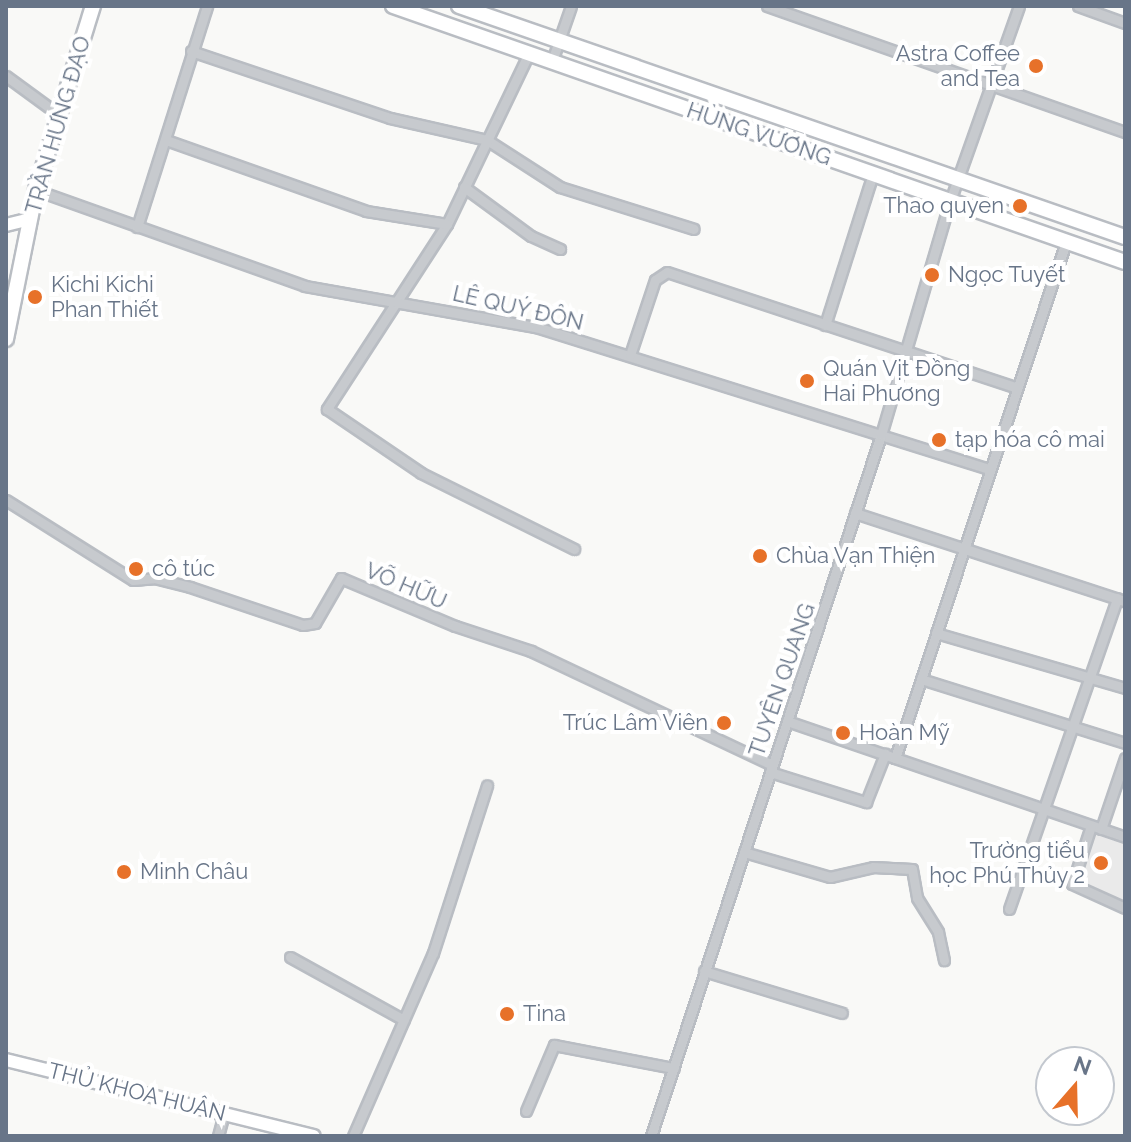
<!DOCTYPE html>
<html>
<head>
<meta charset="utf-8">
<style>
	body { margin:0 }
	#map { position:relative; width:1131px; height:1142px; overflow:hidden; background:#f9f9f7; font-family:Raleway,sans-serif }
	div>[style] { position:absolute }
	.built>* { inset:0; background:#eaeaea }
	.roads { filter:drop-shadow(2px 0 #b9bdc3) drop-shadow(-2px 0 #b9bdc3) drop-shadow(0 2px #b9bdc3) drop-shadow(0 -2px #b9bdc3) }
	.minor>* { height:9px; margin:-4.5px; padding:0 4.5px; transform-origin:4.5px; border-radius:4.5px; background:#c7cace }
	.secondary>* { height:12px; margin:-6px; padding:0 6px; transform-origin:6px; border-radius:6px; background:#fff }
	.primary>* { height:14px; margin:-7px; padding:0 7px; transform-origin:7px; border-radius:7px; background:#fff }
	.dots>* { width:22px; height:22px; translate:-50% -50%; box-sizing:border-box; border:4px solid #fff; border-radius:50% }
	span { translate:-50% -50%; white-space:nowrap; text-align:center; line-height:1.15; -webkit-text-stroke:8px #fff; paint-order:stroke }
	.poi-label { font-size:22px; color:#687588 }
	.right { translate:-100% -50%; text-align:right }
	.left { translate:0 -50%; text-align:left }
	.street-label { font-size:22px; color:#687588 }
	.frame { position:absolute; inset:0; border:8px solid #687588; pointer-events:none }
	.north { position:absolute; left:1035px; top:1046px; width:80px; height:80px; box-sizing:border-box; background:#fff; border:2px solid #c3c8cf; border-radius:50%; rotate:20deg; font-size:22px; font-weight:700; line-height:32px; text-align:center; color:#687588 }
	.north::after { content:''; display:block; margin:auto; width:28px; height:36px; background:#e77129; clip-path:polygon(50% 0,100% 100%,50% 72%,0 100%) }
</style>
</head>
<body>
<div id="map">
	<div class="built">
		<i style="clip-path:polygon(1088px 830px,1125px 842px,1125px 904px,1070px 883px)"></i>
	</div>
	<div class="roads">
		<div class="minor">
			<i style="left:767px;top:6px;width:380px;rotate:19.4deg"></i>
			<i style="left:1078px;top:6px;width:50px;rotate:19.9deg"></i>
			<i style="left:191px;top:51px;width:210px;rotate:18.6deg"></i>
			<i style="left:390px;top:118px;width:99px;rotate:12.8deg"></i>
			<i style="left:487px;top:140px;width:87px;rotate:32.8deg"></i>
			<i style="left:560px;top:187px;width:140px;rotate:17.4deg"></i>
			<i style="left:529px;top:53px;width:190px;rotate:115.6deg"></i>
			<i style="left:447px;top:224px;width:221px;rotate:123deg"></i>
			<i style="left:327px;top:409px;width:114px;rotate:34.2deg"></i>
			<i style="left:421px;top:473px;width:171px;rotate:26.4deg"></i>
			<i style="left:552px;top:61px;width:58px;rotate:-70.9deg"></i>
			<i style="left:6px;top:76px;width:66px;rotate:36.3deg"></i>
			<i style="left:166px;top:140px;width:212px;rotate:19.5deg"></i>
			<i style="left:366px;top:211px;width:82px;rotate:9.1deg"></i>
			<i style="left:464px;top:187px;width:83px;rotate:36.2deg"></i>
			<i style="left:531px;top:236px;width:32px;rotate:24deg"></i>
			<i style="left:36px;top:190px;width:286px;rotate:19.6deg"></i>
			<i style="left:305px;top:286px;width:235px;rotate:10.1deg"></i>
			<i style="left:536px;top:327px;width:476px;rotate:17.4deg"></i>
			<i style="left:137px;top:227px;width:232px;rotate:-72.4deg"></i>
			<i style="left:825px;top:325px;width:158px;rotate:-72.4deg"></i>
			<i style="left:630px;top:355px;width:79px;rotate:-71.6deg"></i>
			<i style="left:655px;top:280px;width:14px;rotate:-34deg"></i>
			<i style="left:667px;top:272px;width:369px;rotate:18.3deg"></i>
			<i style="left:6px;top:500px;width:150px;rotate:32.2deg"></i>
			<i style="left:133px;top:580px;width:21px;rotate:-5deg"></i>
			<i style="left:154px;top:578px;width:37px;rotate:14deg"></i>
			<i style="left:190px;top:587px;width:119px;rotate:18.6deg"></i>
			<i style="left:303px;top:625px;width:12px;rotate:-9deg"></i>
			<i style="left:315px;top:623px;width:52px;rotate:-60deg"></i>
			<i style="left:341px;top:578px;width:124px;rotate:22.8deg"></i>
			<i style="left:455px;top:626px;width:80px;rotate:18.2deg"></i>
			<i style="left:531px;top:651px;width:267px;rotate:25.3deg"></i>
			<i style="left:855px;top:513px;width:284px;rotate:18.1deg"></i>
			<i style="left:936px;top:633px;width:197px;rotate:16.2deg"></i>
			<i style="left:921px;top:679px;width:214px;rotate:17.4deg"></i>
			<i style="left:787px;top:721px;width:357px;rotate:18.9deg"></i>
			<i style="left:895px;top:758px;width:544px;rotate:-71.67deg"></i>
			<i style="left:770px;top:772px;width:101px;rotate:17.4deg"></i>
			<i style="left:866px;top:802px;width:52px;rotate:-68.4deg"></i>
			<i style="left:1091px;top:826px;width:61px;rotate:108.1deg"></i>
			<i style="left:1072px;top:884px;width:58px;rotate:24.4deg"></i>
			<i style="left:1101px;top:829px;width:75px;rotate:-71.3deg"></i>
			<i style="left:744px;top:852px;width:90px;rotate:16.2deg"></i>
			<i style="left:830px;top:877px;width:44px;rotate:-13.1deg"></i>
			<i style="left:873px;top:867px;width:39px;rotate:3deg"></i>
			<i style="left:912px;top:869px;width:29px;rotate:80deg"></i>
			<i style="left:917px;top:898px;width:40px;rotate:58deg"></i>
			<i style="left:938px;top:932px;width:29px;rotate:78deg"></i>
			<i style="left:1009px;top:909px;width:329px;rotate:-70.8deg"></i>
			<i style="left:290px;top:957px;width:130px;rotate:28.9deg"></i>
			<i style="left:704px;top:971px;width:144px;rotate:16.9deg"></i>
			<i style="left:526px;top:1111px;width:72px;rotate:-67deg"></i>
			<i style="left:554px;top:1045px;width:122px;rotate:10.9deg"></i>
			<i style="left:218px;top:1136px;width:24px;rotate:-75deg"></i>
			<i style="left:353px;top:1136px;width:200px;rotate:-66.4deg"></i>
			<i style="left:433px;top:953px;width:176px;rotate:-72.1deg"></i>
			<i style="left:651px;top:1136px;width:738px;rotate:-71.84deg"></i>
			<i style="left:881px;top:435px;width:244px;rotate:-73.6deg"></i>
			<i style="left:950px;top:201px;width:207px;rotate:-70.5deg"></i>
		</div>
		<div class="secondary">
			<i style="left:6px;top:225px;width:25px;rotate:-14deg"></i>
			<i style="left:6px;top:1060px;width:317px;rotate:13.9deg"></i>
		</div>
		<div class="primary">
			<i style="left:393px;top:6px;width:775px;rotate:19.28deg"></i>
			<i style="left:459px;top:6px;width:705px;rotate:19.13deg"></i>
			<i style="left:6px;top:339px;width:152px;rotate:-78.6deg"></i>
			<i style="left:36px;top:190px;width:193px;rotate:-72.8deg"></i>
		</div>
	</div>
	<div class="dots">
		<i style="left:1036px;top:66px;background:#e77129"></i>
		<i style="left:1020px;top:206px;background:#e77129"></i>
		<i style="left:932px;top:275px;background:#e77129"></i>
		<i style="left:35px;top:297px;background:#e77129"></i>
		<i style="left:807px;top:381px;background:#e77129"></i>
		<i style="left:939px;top:440px;background:#e77129"></i>
		<i style="left:760px;top:556px;background:#e77129"></i>
		<i style="left:136px;top:569px;background:#e77129"></i>
		<i style="left:724px;top:723px;background:#e77129"></i>
		<i style="left:843px;top:733px;background:#e77129"></i>
		<i style="left:1101px;top:863px;background:#e77129"></i>
		<i style="left:124px;top:872px;background:#e77129"></i>
		<i style="left:507px;top:1014px;background:#e77129"></i>
	</div>
	<div class="poi-label">
		<span class="right" style="left:1020px;top:66px">Astra Coffee<br>and Tea</span>
		<span class="right" style="left:1004px;top:206px">Thao quyen</span>
		<span class="left" style="left:948px;top:275px">Ngọc Tuyết</span>
		<span class="left" style="left:51px;top:297px">Kichi Kichi<br>Phan Thiết</span>
		<span class="left" style="left:823px;top:381px">Quán Vịt Đồng<br>Hai Phương</span>
		<span class="left" style="left:955px;top:440px">tạp hóa cô mai</span>
		<span class="left" style="left:776px;top:556px">Chùa Vạn Thiện</span>
		<span class="left" style="left:152px;top:569px">cô túc</span>
		<span class="right" style="left:708px;top:723px">Trúc Lâm Viên</span>
		<span class="left" style="left:859px;top:733px">Hoàn Mỹ</span>
		<span class="right" style="left:1085px;top:863px">Trường tiểu<br>học Phú Thủy 2</span>
		<span class="left" style="left:140px;top:872px">Minh Châu</span>
		<span class="left" style="left:523px;top:1014px">Tina</span>
	</div>
	<div class="street-label">
		<span style="left:58px;top:125px;rotate:-74deg">TRẦN HƯNG ĐẠO</span>
		<span style="left:759px;top:134px;rotate:19deg">HÙNG VƯƠNG</span>
		<span style="left:518px;top:308px;rotate:13deg">LÊ QUÝ ĐÔN</span>
		<span style="left:406px;top:586px;rotate:23deg">VÕ HỮU</span>
		<span style="left:782px;top:680px;rotate:-71deg">TUYÊN QUANG</span>
		<span style="left:137px;top:1092px;rotate:14deg">THỦ KHOA HUÂN</span>
	</div>
	<div class="frame"></div>
	<div class="north">N</div>
</div>
</body>
</html>
